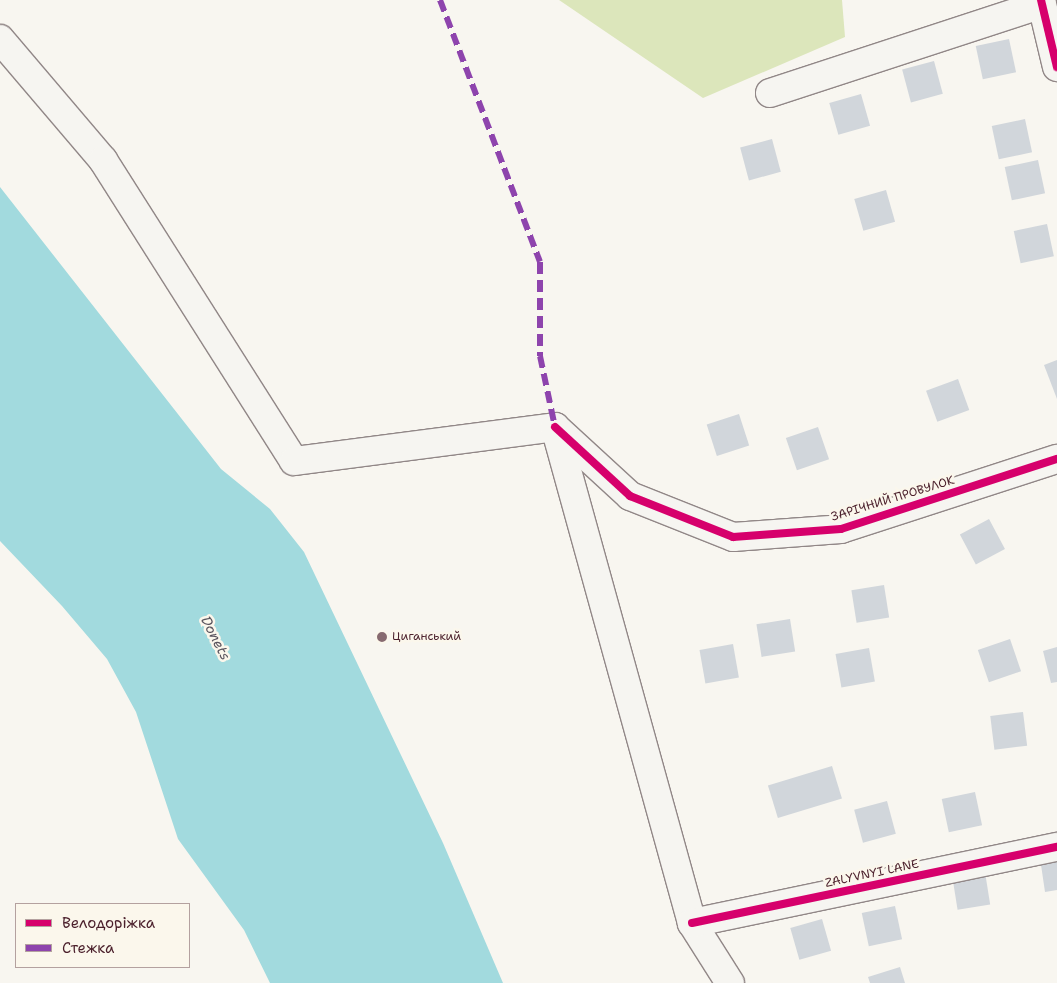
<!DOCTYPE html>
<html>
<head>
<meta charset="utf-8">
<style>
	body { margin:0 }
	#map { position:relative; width:1057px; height:983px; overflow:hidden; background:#f8f6f0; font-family:"Shantell Sans",sans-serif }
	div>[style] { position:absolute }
	.green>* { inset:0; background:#dce6bb }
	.water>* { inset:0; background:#a2dade }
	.building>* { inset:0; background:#d1d6db; transform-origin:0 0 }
	.roads { filter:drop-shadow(1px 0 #918787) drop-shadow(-1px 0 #918787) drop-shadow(0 1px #918787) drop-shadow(0 -1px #918787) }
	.minor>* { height:28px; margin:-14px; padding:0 14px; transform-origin:14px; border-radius:14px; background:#f6f5f1 }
	.quiet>* { height:6px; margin-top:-3px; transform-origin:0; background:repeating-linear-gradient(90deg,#8e44ad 0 12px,transparent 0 18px) }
	.cycleway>* { height:8px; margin:-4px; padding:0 4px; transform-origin:4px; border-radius:4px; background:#d6006c }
	.dots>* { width:14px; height:14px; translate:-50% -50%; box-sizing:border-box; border:2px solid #fbf7ec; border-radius:50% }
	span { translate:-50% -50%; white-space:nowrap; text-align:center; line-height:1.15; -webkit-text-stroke:5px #fbf7ec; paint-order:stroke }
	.street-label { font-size:12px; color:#4a1f2b }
	.poi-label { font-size:12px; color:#4a1f2b }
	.left { translate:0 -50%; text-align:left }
	.water-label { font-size:14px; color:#59545e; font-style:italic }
	.legend { position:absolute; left:15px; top:903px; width:175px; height:65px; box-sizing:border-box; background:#fbf7ec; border:1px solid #b4a19f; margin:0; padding:6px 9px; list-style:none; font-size:15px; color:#4a1f2b }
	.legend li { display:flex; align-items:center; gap:10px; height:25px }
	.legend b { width:25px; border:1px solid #b4a19f }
</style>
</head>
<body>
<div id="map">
	<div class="green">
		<i style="clip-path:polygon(559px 0,842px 0,845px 37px,703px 98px)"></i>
	</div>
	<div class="water">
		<i style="clip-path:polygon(0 187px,221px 469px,270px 509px,304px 552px,443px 843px,503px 983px,270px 983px,244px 930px,178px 839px,136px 712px,107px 659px,62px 606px,0 541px)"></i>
	</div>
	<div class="building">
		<i style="left:1009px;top:39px;width:34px;height:34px;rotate:78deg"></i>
		<i style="left:934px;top:61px;width:34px;height:33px;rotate:75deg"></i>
		<i style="left:861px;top:94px;width:33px;height:33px;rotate:74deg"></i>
		<i style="left:1025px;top:119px;width:34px;height:34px;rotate:78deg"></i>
		<i style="left:772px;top:139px;width:34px;height:33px;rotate:75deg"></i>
		<i style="left:1038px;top:160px;width:34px;height:34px;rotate:78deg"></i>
		<i style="left:886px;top:190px;width:33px;height:33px;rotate:74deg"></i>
		<i style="left:1047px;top:224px;width:33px;height:34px;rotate:78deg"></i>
		<i style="clip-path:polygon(1057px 360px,1057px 399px,1044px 365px)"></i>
		<i style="left:958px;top:379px;width:33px;height:34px;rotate:70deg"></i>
		<i style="left:739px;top:414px;width:33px;height:34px;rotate:72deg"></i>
		<i style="left:818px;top:427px;width:34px;height:34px;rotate:71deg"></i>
		<i style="left:989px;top:519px;width:34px;height:33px;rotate:62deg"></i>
		<i style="left:884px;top:585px;width:33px;height:33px;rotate:81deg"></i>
		<i style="left:790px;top:619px;width:33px;height:34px;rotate:81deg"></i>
		<i style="left:1010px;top:639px;width:34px;height:34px;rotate:71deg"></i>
		<i style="left:733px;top:644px;width:34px;height:34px;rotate:80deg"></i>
		<i style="clip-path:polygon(1057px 647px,1057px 682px,1051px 683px,1043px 651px)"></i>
		<i style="left:869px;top:648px;width:34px;height:34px;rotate:80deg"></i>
		<i style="left:1023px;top:712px;width:34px;height:33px;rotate:83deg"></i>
		<i style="left:832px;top:766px;width:34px;height:67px;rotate:73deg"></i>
		<i style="left:975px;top:792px;width:34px;height:34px;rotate:78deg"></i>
		<i style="left:887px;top:801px;width:34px;height:34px;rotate:75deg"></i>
		<i style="clip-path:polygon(1057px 856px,1057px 890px,1045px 892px,1040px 858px)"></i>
		<i style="left:985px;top:872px;width:33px;height:33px;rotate:81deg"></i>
		<i style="left:895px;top:906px;width:34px;height:34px;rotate:78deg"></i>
		<i style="left:822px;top:919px;width:33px;height:33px;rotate:74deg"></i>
		<i style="clip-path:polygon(900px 967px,905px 983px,870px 983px,868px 977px)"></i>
	</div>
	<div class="roads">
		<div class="minor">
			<i style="left:1041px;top:0;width:69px;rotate:76.6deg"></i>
			<i style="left:0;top:39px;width:159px;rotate:49.6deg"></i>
			<i style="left:103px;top:160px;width:356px;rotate:57.6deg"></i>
			<i style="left:294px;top:461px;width:263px;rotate:-7.4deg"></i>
			<i style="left:555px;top:427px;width:515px;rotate:74.56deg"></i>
			<i style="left:692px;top:923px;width:71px;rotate:57.7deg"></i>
			<i style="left:770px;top:93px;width:286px;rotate:-18.1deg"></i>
			<i style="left:555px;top:427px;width:102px;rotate:42.6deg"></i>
			<i style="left:630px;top:496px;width:111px;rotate:21.7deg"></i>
			<i style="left:733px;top:537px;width:108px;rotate:-4.2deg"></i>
			<i style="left:841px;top:529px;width:227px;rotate:-18deg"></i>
			<i style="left:692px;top:923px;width:373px;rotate:-11.8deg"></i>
		</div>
	</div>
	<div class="quiet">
		<i style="left:440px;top:0;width:280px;rotate:69.1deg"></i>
		<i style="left:540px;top:262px;width:94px;rotate:90deg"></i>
		<i style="left:540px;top:356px;width:73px;rotate:78.1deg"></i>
	</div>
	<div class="cycleway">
		<i style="left:1041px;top:0;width:69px;rotate:76.6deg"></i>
		<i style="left:555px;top:427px;width:102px;rotate:42.6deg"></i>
		<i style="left:630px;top:496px;width:111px;rotate:21.7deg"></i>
		<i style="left:733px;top:537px;width:108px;rotate:-4.2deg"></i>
		<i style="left:841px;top:529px;width:227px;rotate:-18deg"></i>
		<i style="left:692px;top:923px;width:373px;rotate:-11.8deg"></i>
	</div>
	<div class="dots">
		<i style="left:382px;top:637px;background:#876a70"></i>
	</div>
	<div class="street-label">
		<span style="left:893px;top:499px;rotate:-17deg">ЗАРІЧНИЙ ПРОВУЛОК</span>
		<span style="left:872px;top:874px;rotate:-12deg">ZALYVNYI LANE</span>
	</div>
	<div class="poi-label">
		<span class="left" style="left:392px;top:637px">Циганський</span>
	</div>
	<div class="water-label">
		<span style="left:216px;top:638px;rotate:63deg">Donets</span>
	</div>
	<ul class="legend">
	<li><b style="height:6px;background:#d6006c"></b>Велодоріжка</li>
	<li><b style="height:6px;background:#8e44ad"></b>Стежка</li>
	</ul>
</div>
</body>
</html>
